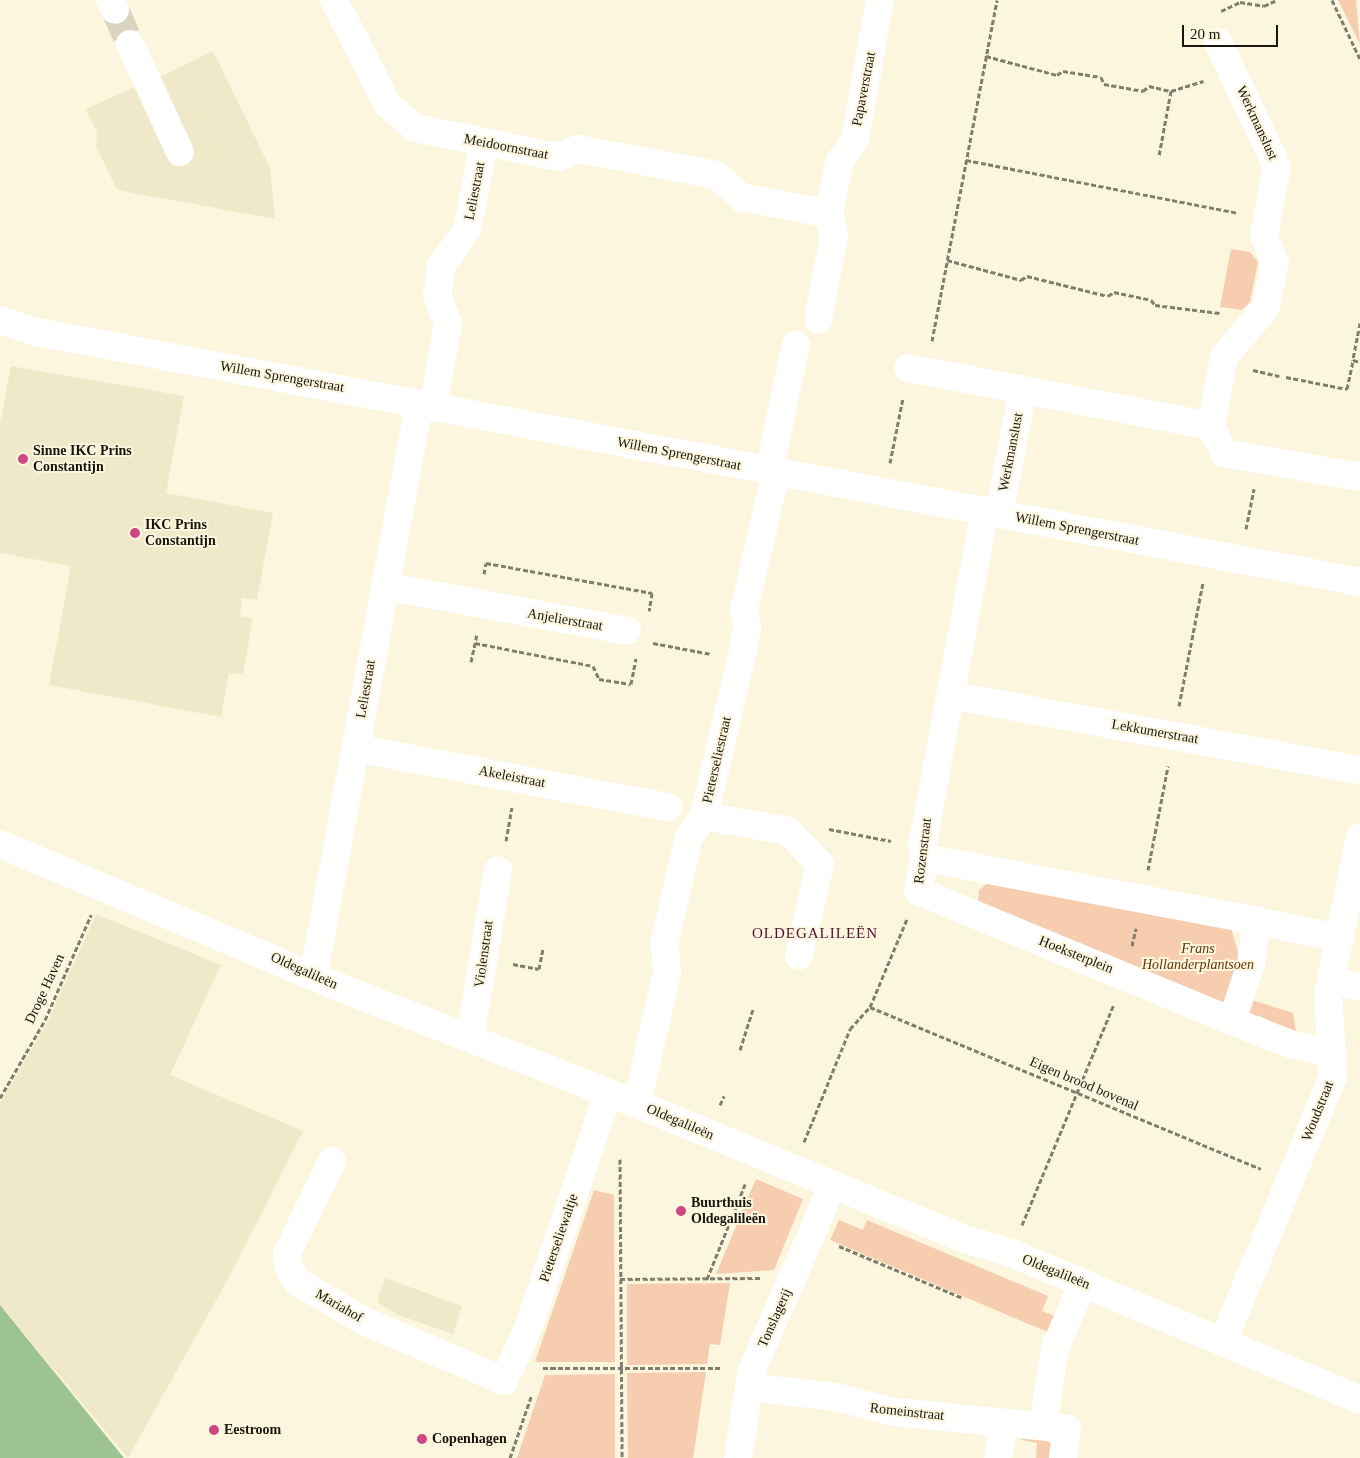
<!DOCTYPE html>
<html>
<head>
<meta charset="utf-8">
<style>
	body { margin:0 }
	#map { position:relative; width:1360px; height:1458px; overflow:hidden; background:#fbf6dd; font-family:"Times New Roman",serif }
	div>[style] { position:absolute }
	.built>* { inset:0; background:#f0e9c9 }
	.green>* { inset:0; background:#f6cdaf }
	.water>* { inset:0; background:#9dc391 }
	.minor-tunnel>* { height:28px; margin-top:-14px; transform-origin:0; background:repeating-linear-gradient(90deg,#d9d4be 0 28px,transparent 0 42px) }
	.path>* { height:3px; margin-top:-1.5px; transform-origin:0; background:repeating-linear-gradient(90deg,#817e6e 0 5px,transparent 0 7.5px) }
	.minor>* { height:28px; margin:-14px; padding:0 14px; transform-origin:14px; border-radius:14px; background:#fff }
	.dots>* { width:14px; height:14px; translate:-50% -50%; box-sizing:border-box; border:2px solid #fbf6dd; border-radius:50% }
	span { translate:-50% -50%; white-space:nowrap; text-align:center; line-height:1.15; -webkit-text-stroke:4px #fbf6dd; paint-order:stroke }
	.street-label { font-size:14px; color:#18160e }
	.poi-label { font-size:14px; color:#18160e; font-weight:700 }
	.left { translate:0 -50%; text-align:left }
	.park-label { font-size:14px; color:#643406; font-style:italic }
	.neighbourhood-label { font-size:15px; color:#531230; letter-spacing:1px }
	.scale { position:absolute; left:1182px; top:25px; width:96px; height:22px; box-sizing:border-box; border:2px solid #18160e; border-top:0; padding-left:6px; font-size:15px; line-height:18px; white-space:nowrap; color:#18160e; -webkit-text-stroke:4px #fbf6dd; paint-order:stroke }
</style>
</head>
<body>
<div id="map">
	<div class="built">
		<i style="clip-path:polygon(100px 0,119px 0,156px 79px,213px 51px,270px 168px,275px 219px,117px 190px,96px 146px,97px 133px,86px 109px,139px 85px)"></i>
		<i style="clip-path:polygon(11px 366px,184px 396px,166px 493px,273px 513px,257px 600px,242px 598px,240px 616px,253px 618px,243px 675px,229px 673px,221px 717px,49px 685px,71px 566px,0 553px,0 423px)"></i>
		<i style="clip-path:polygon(96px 914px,221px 965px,170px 1075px,303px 1131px,233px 1270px,128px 1458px,0 1305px,0 1103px,47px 1023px)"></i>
		<i style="clip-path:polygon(385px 1278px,462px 1306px,453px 1334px,398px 1315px,377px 1302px)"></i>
	</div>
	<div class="green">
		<i style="clip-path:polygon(1338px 0,1356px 0,1360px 44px)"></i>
		<i style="clip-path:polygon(1231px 249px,1250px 252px,1258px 262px,1250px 302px,1242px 310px,1220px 307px)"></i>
		<i style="clip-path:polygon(988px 883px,1231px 928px,1240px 960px,1226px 1004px,978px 901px,979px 890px)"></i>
		<i style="clip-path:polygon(1252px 1000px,1293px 1013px,1297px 1036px,1260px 1016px,1252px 1021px,1247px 1006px)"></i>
		<i style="clip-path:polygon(756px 1179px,803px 1199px,774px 1270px,716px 1274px)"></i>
		<i style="clip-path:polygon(594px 1190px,614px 1195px,615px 1362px,535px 1362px)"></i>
		<i style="clip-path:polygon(839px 1220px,863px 1230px,867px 1220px,1048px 1296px,1042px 1311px,1057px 1317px,1050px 1333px,830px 1240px)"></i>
		<i style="clip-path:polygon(730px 1283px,720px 1345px,710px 1344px,707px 1364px,627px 1365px,627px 1284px)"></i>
		<i style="clip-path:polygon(706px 1372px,693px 1458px,628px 1458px,627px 1373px)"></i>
		<i style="clip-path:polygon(615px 1374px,615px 1458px,517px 1458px,545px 1375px)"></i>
		<i style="clip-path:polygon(1022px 1433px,1041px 1436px,1054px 1446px,1052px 1458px,1036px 1458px,1037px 1443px,1021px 1440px)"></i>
	</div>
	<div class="water">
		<i style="clip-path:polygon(0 1305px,34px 1347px,124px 1458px,0 1458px)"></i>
	</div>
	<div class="minor-tunnel">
		<i style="left:115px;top:10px;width:37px;rotate:66deg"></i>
	</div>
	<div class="path">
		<i style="left:1332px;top:0;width:65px;rotate:64.6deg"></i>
		<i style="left:1221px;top:11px;width:21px;rotate:-25deg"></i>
		<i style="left:1240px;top:2px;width:24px;rotate:9deg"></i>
		<i style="left:1264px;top:6px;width:14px;rotate:-25deg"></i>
		<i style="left:986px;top:56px;width:73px;rotate:15deg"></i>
		<i style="left:1057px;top:75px;width:7px;rotate:-34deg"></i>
		<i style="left:1063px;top:71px;width:38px;rotate:9deg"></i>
		<i style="left:1101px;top:77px;width:8px;rotate:67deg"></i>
		<i style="left:1104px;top:84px;width:40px;rotate:10deg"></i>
		<i style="left:1143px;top:91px;width:8px;rotate:-40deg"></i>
		<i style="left:1149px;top:86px;width:23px;rotate:13deg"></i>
		<i style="left:1171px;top:91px;width:66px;rotate:100.5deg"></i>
		<i style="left:1171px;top:91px;width:34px;rotate:-17deg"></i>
		<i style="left:966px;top:160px;width:277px;rotate:11deg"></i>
		<i style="left:947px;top:260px;width:77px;rotate:15.1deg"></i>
		<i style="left:1021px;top:280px;width:7px;rotate:-34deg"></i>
		<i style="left:1027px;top:276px;width:83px;rotate:13.9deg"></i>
		<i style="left:1108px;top:296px;width:7px;rotate:-34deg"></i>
		<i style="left:1114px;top:292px;width:38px;rotate:12deg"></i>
		<i style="left:1151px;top:300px;width:6px;rotate:51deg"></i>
		<i style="left:1155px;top:305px;width:65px;rotate:7deg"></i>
		<i style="left:1360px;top:323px;width:38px;rotate:101deg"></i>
		<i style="left:1353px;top:360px;width:7px;rotate:16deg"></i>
		<i style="left:932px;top:341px;width:347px;rotate:-79.2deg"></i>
		<i style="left:1253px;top:370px;width:27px;rotate:13deg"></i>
		<i style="left:1286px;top:377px;width:62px;rotate:11.1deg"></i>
		<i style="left:1347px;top:389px;width:30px;rotate:-78deg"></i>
		<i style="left:890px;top:463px;width:66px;rotate:-78.7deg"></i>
		<i style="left:1246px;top:529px;width:41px;rotate:-78.7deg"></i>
		<i style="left:484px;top:574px;width:11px;rotate:-80deg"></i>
		<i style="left:486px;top:563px;width:169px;rotate:10.2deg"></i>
		<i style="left:652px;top:593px;width:18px;rotate:99deg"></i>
		<i style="left:475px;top:643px;width:120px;rotate:11deg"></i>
		<i style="left:593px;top:666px;width:14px;rotate:65deg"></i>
		<i style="left:599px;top:679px;width:32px;rotate:9deg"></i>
		<i style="left:631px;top:684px;width:26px;rotate:-79deg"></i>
		<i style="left:653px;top:643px;width:59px;rotate:10.7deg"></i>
		<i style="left:471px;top:662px;width:30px;rotate:-78deg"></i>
		<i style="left:1179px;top:706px;width:126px;rotate:-79deg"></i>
		<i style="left:829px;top:829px;width:63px;rotate:11deg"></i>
		<i style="left:506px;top:841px;width:34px;rotate:-80deg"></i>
		<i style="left:1148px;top:870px;width:106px;rotate:-79.1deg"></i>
		<i style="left:1132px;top:946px;width:18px;rotate:-77deg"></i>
		<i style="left:513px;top:964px;width:26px;rotate:11deg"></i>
		<i style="left:539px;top:969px;width:20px;rotate:-79deg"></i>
		<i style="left:870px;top:1007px;width:423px;rotate:22.5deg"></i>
		<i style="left:740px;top:1050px;width:43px;rotate:-72.4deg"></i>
		<i style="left:0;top:1098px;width:90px;rotate:-60deg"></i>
		<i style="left:45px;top:1020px;width:115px;rotate:-66.3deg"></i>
		<i style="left:720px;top:1105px;width:10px;rotate:-66deg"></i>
		<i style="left:804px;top:1142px;width:122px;rotate:-67.8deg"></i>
		<i style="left:850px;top:1029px;width:30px;rotate:-48deg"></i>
		<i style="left:870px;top:1007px;width:95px;rotate:-67.2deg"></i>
		<i style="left:620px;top:1159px;width:299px;rotate:89.6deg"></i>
		<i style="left:1022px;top:1225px;width:239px;rotate:-67.4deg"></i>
		<i style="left:839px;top:1246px;width:134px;rotate:22.8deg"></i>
		<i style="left:620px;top:1279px;width:140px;rotate:-0.4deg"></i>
		<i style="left:707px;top:1279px;width:105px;rotate:-68.1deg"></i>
		<i style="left:543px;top:1368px;width:178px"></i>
		<i style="left:510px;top:1458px;width:65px;rotate:-71deg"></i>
	</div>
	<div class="minor">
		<i style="left:110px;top:0;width:11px;rotate:63deg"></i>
		<i style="left:334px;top:0;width:118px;rotate:62.8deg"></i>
		<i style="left:388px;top:105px;width:35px;rotate:40deg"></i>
		<i style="left:415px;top:128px;width:146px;rotate:11.5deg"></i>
		<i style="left:558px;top:157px;width:22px;rotate:-22deg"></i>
		<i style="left:578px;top:149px;width:141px;rotate:10.6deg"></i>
		<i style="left:717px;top:175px;width:33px;rotate:43deg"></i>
		<i style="left:741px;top:197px;width:90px;rotate:10.9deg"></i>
		<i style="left:1218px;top:42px;width:137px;rotate:64.6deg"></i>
		<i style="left:1277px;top:166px;width:71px;rotate:100.5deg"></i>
		<i style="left:1264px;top:236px;width:28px;rotate:67deg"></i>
		<i style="left:1275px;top:262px;width:46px;rotate:101.3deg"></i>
		<i style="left:1266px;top:307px;width:65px;rotate:130deg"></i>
		<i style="left:1224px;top:357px;width:70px;rotate:100.7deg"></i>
		<i style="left:1211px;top:426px;width:30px;rotate:64deg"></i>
		<i style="left:1224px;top:453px;width:138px;rotate:10deg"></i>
		<i style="left:130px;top:44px;width:119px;rotate:65.2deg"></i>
		<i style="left:0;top:320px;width:40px;rotate:18deg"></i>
		<i style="left:38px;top:332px;width:1345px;rotate:10.71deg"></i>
		<i style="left:818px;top:320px;width:86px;rotate:-79.3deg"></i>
		<i style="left:834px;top:235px;width:22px;rotate:-103deg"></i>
		<i style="left:829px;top:214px;width:52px;rotate:-78.9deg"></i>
		<i style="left:839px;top:163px;width:29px;rotate:-56deg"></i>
		<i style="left:855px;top:139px;width:141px;rotate:-79.8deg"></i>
		<i style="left:908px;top:368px;width:309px;rotate:10.8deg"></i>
		<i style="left:433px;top:408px;width:85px;rotate:-79.9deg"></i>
		<i style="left:448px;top:324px;width:30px;rotate:-111deg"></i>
		<i style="left:437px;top:296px;width:30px;rotate:-82deg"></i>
		<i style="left:441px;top:266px;width:44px;rotate:-54.2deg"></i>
		<i style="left:467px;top:230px;width:89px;rotate:-78.9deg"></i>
		<i style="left:769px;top:471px;width:129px;rotate:-77.9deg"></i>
		<i style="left:999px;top:514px;width:126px;rotate:-79deg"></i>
		<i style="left:385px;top:586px;width:246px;rotate:10.5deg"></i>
		<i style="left:950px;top:695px;width:417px;rotate:10.4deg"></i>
		<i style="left:355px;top:748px;width:319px;rotate:10.7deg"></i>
		<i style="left:704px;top:816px;width:85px;rotate:10.1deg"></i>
		<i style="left:788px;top:831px;width:46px;rotate:45.9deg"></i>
		<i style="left:820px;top:864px;width:94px;rotate:102.9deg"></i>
		<i style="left:0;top:844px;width:365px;rotate:22.9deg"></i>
		<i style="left:336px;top:986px;width:323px;rotate:21.4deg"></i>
		<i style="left:637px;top:1104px;width:355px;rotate:22.4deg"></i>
		<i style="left:965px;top:1239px;width:48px;rotate:16.9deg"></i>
		<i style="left:1011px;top:1253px;width:379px;rotate:22.8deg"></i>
		<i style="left:925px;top:858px;width:338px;rotate:10.7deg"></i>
		<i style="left:1257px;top:921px;width:43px;rotate:97.9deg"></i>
		<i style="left:1251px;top:964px;width:60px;rotate:108.4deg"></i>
		<i style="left:1232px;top:1021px;width:340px;rotate:-157.5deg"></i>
		<i style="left:918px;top:891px;width:34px;rotate:-78deg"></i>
		<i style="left:925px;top:858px;width:11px;rotate:-105deg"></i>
		<i style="left:922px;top:847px;width:342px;rotate:-79.4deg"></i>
		<i style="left:1257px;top:921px;width:85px;rotate:11.6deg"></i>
		<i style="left:314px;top:973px;width:578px;rotate:-79.53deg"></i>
		<i style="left:1331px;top:980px;width:30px;rotate:14deg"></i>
		<i style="left:1232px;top:1021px;width:62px;rotate:21.6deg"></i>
		<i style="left:1290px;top:1044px;width:43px;rotate:12.1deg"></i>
		<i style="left:470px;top:1038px;width:170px;rotate:-80.5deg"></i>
		<i style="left:637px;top:1104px;width:135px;rotate:-77.2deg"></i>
		<i style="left:667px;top:972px;width:31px;rotate:-94deg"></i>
		<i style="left:665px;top:941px;width:107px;rotate:-77deg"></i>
		<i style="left:689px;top:837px;width:26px;rotate:-54deg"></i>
		<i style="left:704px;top:816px;width:160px;rotate:-76.7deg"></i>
		<i style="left:741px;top:660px;width:33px;rotate:-79deg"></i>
		<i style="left:747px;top:628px;width:18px;rotate:-99deg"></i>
		<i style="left:744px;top:610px;width:142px;rotate:-76.9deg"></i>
		<i style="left:332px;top:1161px;width:103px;rotate:115.8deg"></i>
		<i style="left:287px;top:1254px;width:15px;rotate:82deg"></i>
		<i style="left:289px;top:1269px;width:16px;rotate:55deg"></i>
		<i style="left:298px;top:1282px;width:79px;rotate:30.5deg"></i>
		<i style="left:366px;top:1322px;width:150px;rotate:23.1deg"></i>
		<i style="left:504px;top:1381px;width:60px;rotate:-65.6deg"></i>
		<i style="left:529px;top:1326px;width:245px;rotate:-71.2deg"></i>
		<i style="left:1223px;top:1342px;width:288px;rotate:-67.5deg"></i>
		<i style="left:1333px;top:1076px;width:82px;rotate:-93.5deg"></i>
		<i style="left:1328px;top:994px;width:160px;rotate:-78.5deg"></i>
		<i style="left:749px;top:1387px;width:88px;rotate:6.6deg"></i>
		<i style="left:836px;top:1397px;width:61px;rotate:14.3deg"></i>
		<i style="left:895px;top:1412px;width:173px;rotate:5.6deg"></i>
		<i style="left:1067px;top:1429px;width:29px;rotate:98deg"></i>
		<i style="left:1043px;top:1426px;width:79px;rotate:-81.3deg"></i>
		<i style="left:1055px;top:1348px;width:71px;rotate:-66.7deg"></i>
		<i style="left:738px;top:1458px;width:89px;rotate:-81deg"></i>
		<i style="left:752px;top:1370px;width:202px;rotate:-66.4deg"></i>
		<i style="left:998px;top:1458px;width:35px;rotate:-80deg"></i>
	</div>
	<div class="dots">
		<i style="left:23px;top:459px;background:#ce4682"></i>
		<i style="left:135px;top:533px;background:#ce4682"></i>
		<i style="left:681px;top:1211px;background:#ce4682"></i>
		<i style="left:214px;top:1430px;background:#ce4682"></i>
		<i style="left:422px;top:1439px;background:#ce4682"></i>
	</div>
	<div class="street-label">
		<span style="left:864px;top:89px;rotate:-79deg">Papaverstraat</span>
		<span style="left:1257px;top:123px;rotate:65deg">Werkmanslust</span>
		<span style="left:506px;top:147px;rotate:11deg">Meidoornstraat</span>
		<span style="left:475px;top:191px;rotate:-79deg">Leliestraat</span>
		<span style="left:282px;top:377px;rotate:10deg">Willem Sprengerstraat</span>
		<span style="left:1011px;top:452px;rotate:-79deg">Werkmanslust</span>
		<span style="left:679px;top:454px;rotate:11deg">Willem Sprengerstraat</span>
		<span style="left:1077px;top:529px;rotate:11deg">Willem Sprengerstraat</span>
		<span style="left:565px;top:620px;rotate:10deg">Anjelierstraat</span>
		<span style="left:366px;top:689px;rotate:-80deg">Leliestraat</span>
		<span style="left:1155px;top:732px;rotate:10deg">Lekkumerstraat</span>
		<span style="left:717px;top:760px;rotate:-77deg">Pieterseliestraat</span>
		<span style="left:512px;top:777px;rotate:11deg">Akeleistraat</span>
		<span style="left:923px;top:851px;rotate:-83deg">Rozenstraat</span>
		<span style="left:484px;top:954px;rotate:-82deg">Violenstraat</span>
		<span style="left:1076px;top:955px;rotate:22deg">Hoeksterplein</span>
		<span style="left:304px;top:971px;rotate:24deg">Oldegalileën</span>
		<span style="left:45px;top:989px;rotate:-65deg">Droge Haven</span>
		<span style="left:1084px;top:1084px;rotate:23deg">Eigen brood bovenal</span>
		<span style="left:1318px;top:1111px;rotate:-68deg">Woudstraat</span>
		<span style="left:680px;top:1122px;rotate:23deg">Oldegalileën</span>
		<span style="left:559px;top:1238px;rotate:-71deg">Pieterseliewaltje</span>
		<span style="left:1056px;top:1272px;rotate:22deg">Oldegalileën</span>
		<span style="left:339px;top:1306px;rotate:30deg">Mariahof</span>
		<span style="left:775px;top:1318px;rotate:-66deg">Tonslagerij</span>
		<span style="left:907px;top:1412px;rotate:6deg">Romeinstraat</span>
	</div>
	<div class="poi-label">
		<span class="left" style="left:33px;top:459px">Sinne IKC Prins<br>Constantijn</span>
		<span class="left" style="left:145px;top:533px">IKC Prins<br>Constantijn</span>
		<span class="left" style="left:691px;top:1211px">Buurthuis<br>Oldegalileën</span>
		<span class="left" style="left:224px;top:1430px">Eestroom</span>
		<span class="left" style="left:432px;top:1439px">Copenhagen</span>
	</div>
	<div class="park-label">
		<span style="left:1198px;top:957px">Frans<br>Hollanderplantsoen</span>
	</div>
	<div class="neighbourhood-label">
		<span style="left:815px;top:934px">OLDEGALILEËN</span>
	</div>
	<div class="scale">20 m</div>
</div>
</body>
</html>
